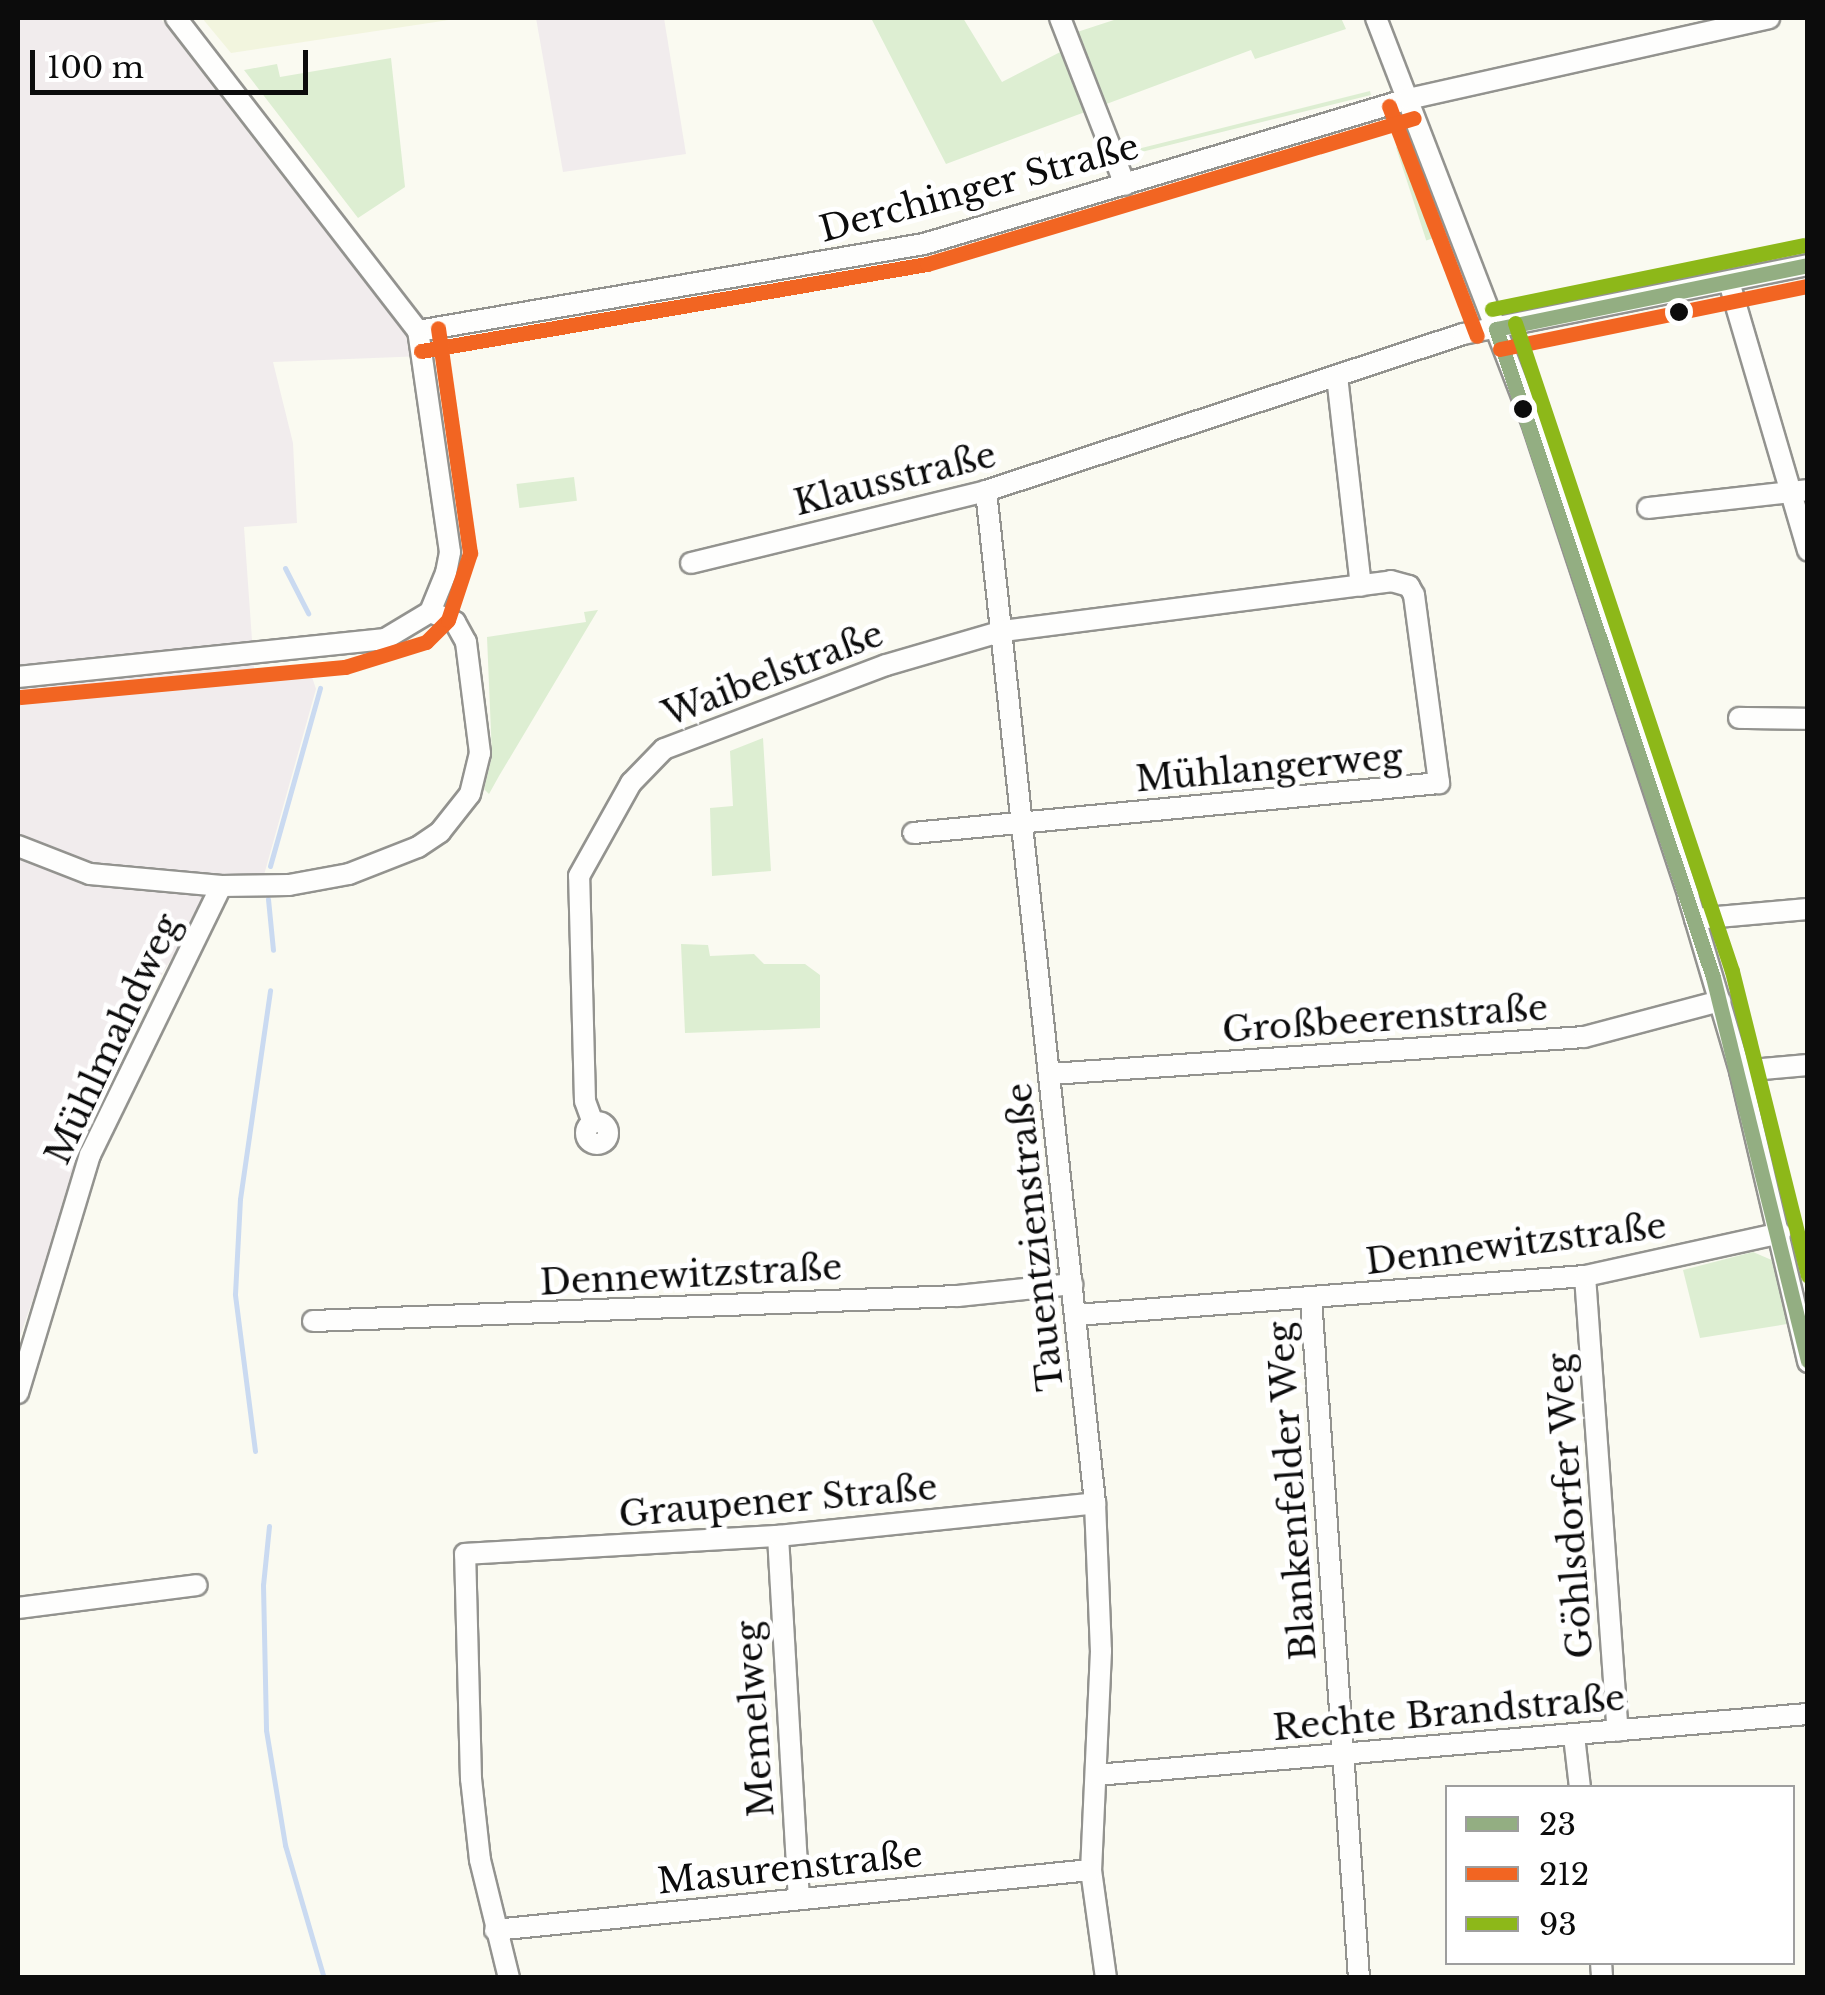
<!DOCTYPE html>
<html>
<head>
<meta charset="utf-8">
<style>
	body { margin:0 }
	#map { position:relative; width:1825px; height:1995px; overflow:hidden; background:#fafaf1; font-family:"Libre Baskerville",serif }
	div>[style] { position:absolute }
	.industrial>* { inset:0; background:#f1eced }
	.farmland>* { inset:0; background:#f2f5de }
	.green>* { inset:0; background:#ddeed2; transform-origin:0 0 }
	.stream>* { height:5px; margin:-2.5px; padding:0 2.5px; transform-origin:2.5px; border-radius:2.5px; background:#cadaf1 }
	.roads { filter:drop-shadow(2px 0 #93938f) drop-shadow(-2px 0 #93938f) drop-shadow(0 2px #93938f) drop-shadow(0 -2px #93938f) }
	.minor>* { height:20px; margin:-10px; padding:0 10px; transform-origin:10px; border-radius:10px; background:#fefefd }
	.minor>.ring { margin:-10px; padding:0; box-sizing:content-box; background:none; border:20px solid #fefefd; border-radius:50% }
	.bus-1>* { height:15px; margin:-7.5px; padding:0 7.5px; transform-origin:7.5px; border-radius:7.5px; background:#93ae82 }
	.bus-2>* { height:15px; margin:-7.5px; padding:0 7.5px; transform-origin:7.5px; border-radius:7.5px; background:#f26522 }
	.bus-3>* { height:15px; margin:-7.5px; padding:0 7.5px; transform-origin:7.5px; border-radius:7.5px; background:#8db819 }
	.dots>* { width:28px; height:28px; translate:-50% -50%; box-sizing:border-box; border:5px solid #fff; border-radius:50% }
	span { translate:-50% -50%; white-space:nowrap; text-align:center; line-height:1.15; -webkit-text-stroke:10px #fff; paint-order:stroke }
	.street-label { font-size:35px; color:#0c0c0c }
	.frame { position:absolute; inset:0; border:20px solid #0c0c0c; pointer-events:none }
	.legend { position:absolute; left:1445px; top:1785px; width:350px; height:180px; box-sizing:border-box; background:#fff; border:2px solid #9e9e9e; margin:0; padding:12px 18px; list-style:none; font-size:30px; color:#0c0c0c }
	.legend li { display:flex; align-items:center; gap:20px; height:50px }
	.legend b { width:50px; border:2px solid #9e9e9e }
	.scale { position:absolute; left:30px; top:50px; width:278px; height:45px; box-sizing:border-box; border:5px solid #0c0c0c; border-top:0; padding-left:12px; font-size:30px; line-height:35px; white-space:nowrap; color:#0c0c0c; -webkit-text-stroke:8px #fff; paint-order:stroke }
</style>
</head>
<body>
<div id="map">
	<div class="industrial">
		<i style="clip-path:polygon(18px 18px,160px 18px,284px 179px,295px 172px,424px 356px,273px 362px,293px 443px,297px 523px,244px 527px,255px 682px,311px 674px,316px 689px,264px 875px,223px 874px,125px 1035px,18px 1342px)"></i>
		<i style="clip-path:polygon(536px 18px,664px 18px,686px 154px,563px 172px)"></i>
	</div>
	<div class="farmland">
		<i style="clip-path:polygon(202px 18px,462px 18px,231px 53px)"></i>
	</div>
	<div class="green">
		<i style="clip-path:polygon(871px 18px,963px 18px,1002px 82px,1070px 47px,1068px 35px,1120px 18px,1341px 18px,1346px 29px,1255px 59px,1251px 50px,946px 164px)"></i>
		<i style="clip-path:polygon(391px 58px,405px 187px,358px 218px,244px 70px,277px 64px,280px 77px)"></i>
		<i style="left:1370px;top:91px;width:4px;height:252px;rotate:76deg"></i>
		<i style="left:1415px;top:141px;width:98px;height:20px;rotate:72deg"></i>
		<i style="clip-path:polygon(1172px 184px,1173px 188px,979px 246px,977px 243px)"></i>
		<i style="left:574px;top:477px;width:24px;height:58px;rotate:83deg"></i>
		<i style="clip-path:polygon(598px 610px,499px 776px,489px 794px,484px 789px,492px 756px,487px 637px,586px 622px,584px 612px)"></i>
		<i style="clip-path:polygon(763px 738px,771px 871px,712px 876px,710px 808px,733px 806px,730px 751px)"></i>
		<i style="clip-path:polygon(681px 944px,708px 945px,710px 956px,754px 954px,764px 964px,805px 964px,820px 975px,820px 1028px,685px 1033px)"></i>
		<i style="clip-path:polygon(1753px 1252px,1774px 1261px,1787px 1324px,1700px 1338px,1683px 1270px)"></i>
	</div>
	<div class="stream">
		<i style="left:285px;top:568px;width:51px;rotate:62.9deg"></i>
		<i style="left:270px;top:866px;width:185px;rotate:-74.3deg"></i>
		<i style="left:268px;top:899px;width:51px;rotate:84.4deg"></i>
		<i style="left:255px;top:1451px;width:158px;rotate:-97.3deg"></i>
		<i style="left:235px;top:1294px;width:95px;rotate:-87deg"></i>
		<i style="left:240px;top:1199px;width:211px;rotate:-81.8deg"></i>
		<i style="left:269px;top:1526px;width:59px;rotate:95.8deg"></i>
		<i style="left:263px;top:1585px;width:145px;rotate:88.8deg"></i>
		<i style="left:266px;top:1730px;width:117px;rotate:80.6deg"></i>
		<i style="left:285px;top:1845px;width:139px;rotate:73.7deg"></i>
	</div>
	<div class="roads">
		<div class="minor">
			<i style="left:1060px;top:18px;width:179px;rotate:68.7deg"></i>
			<i style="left:1376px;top:18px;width:439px;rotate:68.9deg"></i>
			<i style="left:1534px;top:428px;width:492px;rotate:71.7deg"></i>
			<i style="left:1688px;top:895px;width:184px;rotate:73.5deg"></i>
			<i style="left:1740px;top:1071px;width:299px;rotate:76.8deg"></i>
			<i style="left:1729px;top:282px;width:280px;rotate:73.6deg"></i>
			<i style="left:418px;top:331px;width:513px;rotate:-9.76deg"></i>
			<i style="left:924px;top:244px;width:505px;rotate:-16.68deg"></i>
			<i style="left:1408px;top:99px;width:370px;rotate:-12.6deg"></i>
			<i style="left:1337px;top:376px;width:211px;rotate:83.5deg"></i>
			<i style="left:986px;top:491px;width:1018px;rotate:83.85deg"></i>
			<i style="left:1095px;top:1503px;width:148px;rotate:87.7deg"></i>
			<i style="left:1101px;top:1651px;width:219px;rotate:92.6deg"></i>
			<i style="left:1091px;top:1870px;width:109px;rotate:82.1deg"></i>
			<i style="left:1648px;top:508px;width:161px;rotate:-6.4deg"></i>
			<i style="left:691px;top:563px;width:304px;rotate:-13.7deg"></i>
			<i style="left:986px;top:491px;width:502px;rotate:-18.22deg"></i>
			<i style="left:1463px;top:334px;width:352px;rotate:-11.3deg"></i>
			<i style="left:18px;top:677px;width:369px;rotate:-5.9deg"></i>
			<i style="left:385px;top:639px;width:52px;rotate:-31deg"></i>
			<i style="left:430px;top:612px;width:42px;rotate:-67.7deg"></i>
			<i style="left:446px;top:573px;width:21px;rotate:-79deg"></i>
			<i style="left:450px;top:552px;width:223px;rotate:-98.2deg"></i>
			<i style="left:418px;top:331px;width:396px;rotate:-127.7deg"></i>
			<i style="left:1739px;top:718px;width:69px;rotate:0.8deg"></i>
			<i style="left:18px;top:846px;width:77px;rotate:21.3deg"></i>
			<i style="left:90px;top:874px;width:132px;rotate:5.2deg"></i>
			<i style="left:221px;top:886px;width:68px;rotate:-0.8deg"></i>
			<i style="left:289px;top:885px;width:61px;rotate:-10.4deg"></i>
			<i style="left:349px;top:874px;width:74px;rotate:-21.4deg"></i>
			<i style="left:418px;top:847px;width:27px;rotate:-34deg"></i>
			<i style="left:440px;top:832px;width:48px;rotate:-51.7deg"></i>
			<i style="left:470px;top:794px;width:42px;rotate:-76.3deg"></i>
			<i style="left:480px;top:753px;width:112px;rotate:-97.2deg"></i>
			<i style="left:466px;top:642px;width:23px;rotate:-119deg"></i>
			<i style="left:455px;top:622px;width:27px;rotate:-158deg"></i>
			<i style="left:1695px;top:919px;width:113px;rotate:-5.1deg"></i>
			<i style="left:1740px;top:1071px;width:68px;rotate:-5deg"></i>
			<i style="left:1051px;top:1074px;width:534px;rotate:-3.97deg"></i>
			<i style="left:1584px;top:1037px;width:141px;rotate:-14.8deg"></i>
			<i class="ring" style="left:586px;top:1122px;width:2px;height:2px"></i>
			<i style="left:593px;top:1123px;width:23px;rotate:-110deg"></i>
			<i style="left:585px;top:1101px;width:225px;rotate:-91.5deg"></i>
			<i style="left:579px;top:876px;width:107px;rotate:-60.8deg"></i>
			<i style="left:631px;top:783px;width:47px;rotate:-45.9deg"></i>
			<i style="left:664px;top:749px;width:237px;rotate:-20.7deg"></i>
			<i style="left:886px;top:665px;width:122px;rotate:-16.2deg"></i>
			<i style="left:1003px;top:631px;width:391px;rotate:-7.3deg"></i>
			<i style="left:1391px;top:581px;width:19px;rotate:16deg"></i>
			<i style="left:1409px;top:586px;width:10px;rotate:61deg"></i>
			<i style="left:1414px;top:595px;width:190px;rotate:82.4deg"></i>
			<i style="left:1439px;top:783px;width:528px;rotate:174.57deg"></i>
			<i style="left:1585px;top:1276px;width:456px;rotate:85.9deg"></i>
			<i style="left:1311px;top:1299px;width:681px;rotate:85.96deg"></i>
			<i style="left:1076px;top:1315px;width:510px;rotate:-4.38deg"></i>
			<i style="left:1585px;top:1276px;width:200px;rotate:-12.4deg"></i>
			<i style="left:313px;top:1321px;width:645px;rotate:-2.22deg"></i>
			<i style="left:958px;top:1296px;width:115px;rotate:-6deg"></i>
			<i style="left:18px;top:1393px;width:249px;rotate:-73.2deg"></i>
			<i style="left:90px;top:1155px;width:299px;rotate:-64deg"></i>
			<i style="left:778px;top:1536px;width:362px;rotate:86.7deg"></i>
			<i style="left:18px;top:1608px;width:180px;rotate:-7.3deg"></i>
			<i style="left:1574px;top:1736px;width:52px;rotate:83.4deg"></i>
			<i style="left:1096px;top:1775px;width:715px;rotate:-4.9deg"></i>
			<i style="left:495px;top:1930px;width:599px;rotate:-5.75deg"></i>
			<i style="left:1601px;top:1962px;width:16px;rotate:86deg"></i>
			<i style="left:509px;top:1978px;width:122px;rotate:-103.8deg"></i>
			<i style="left:480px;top:1860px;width:81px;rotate:-96.3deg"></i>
			<i style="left:471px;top:1779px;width:225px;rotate:-91.5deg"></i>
			<i style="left:465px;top:1554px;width:314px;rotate:-3.3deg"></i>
			<i style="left:778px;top:1536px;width:319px;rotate:-5.9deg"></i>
		</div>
	</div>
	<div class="bus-1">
		<i style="left:1496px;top:329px;width:683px;rotate:71.49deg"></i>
		<i style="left:1713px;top:977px;width:395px;rotate:76.1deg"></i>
		<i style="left:1496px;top:329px;width:318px;rotate:-11.6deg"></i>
	</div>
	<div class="bus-2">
		<i style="left:1389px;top:106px;width:246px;rotate:69.1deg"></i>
		<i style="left:1500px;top:349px;width:314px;rotate:-11.6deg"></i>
		<i style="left:421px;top:351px;width:513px;rotate:-9.76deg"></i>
		<i style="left:927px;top:264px;width:508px;rotate:-16.69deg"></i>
		<i style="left:20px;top:697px;width:326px;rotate:-5.3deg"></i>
		<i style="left:345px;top:667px;width:85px;rotate:-17.2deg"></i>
		<i style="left:426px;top:642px;width:31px;rotate:-45deg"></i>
		<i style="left:448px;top:620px;width:71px;rotate:-71.8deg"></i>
		<i style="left:470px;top:553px;width:227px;rotate:-98.1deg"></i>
	</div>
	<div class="bus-3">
		<i style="left:1492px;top:309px;width:318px;rotate:-11.6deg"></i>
		<i style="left:1515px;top:323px;width:683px;rotate:71.49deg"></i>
		<i style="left:1732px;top:971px;width:314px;rotate:76deg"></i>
	</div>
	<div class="dots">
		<i style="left:1679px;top:312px;background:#0c0c0c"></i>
		<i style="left:1523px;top:409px;background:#0c0c0c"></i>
	</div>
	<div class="street-label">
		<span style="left:979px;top:188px;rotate:-15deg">Derchinger Straße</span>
		<span style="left:895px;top:479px;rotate:-14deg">Klausstraße</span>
		<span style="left:773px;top:674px;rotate:-21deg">Waibelstraße</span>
		<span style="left:1269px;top:768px;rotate:-5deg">Mühlangerweg</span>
		<span style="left:1385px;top:1019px;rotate:-4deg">Großbeerenstraße</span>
		<span style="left:113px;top:1039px;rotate:-65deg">Mühlmahdweg</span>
		<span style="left:1035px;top:1237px;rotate:-96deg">Tauentzienstraße</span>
		<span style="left:1516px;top:1244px;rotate:-7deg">Dennewitzstraße</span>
		<span style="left:691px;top:1275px;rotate:-3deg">Dennewitzstraße</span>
		<span style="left:1292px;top:1491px;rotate:-94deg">Blankenfelder Weg</span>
		<span style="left:778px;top:1501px;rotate:-5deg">Graupener Straße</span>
		<span style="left:1570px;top:1506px;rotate:-94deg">Göhlsdorfer Weg</span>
		<span style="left:1449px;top:1713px;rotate:-5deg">Rechte Brandstraße</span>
		<span style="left:755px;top:1719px;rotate:-94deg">Memelweg</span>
		<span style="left:790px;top:1868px;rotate:-6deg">Masurenstraße</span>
	</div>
	<div class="frame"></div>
	<ul class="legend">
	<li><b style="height:12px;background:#93ae82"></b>23</li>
	<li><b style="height:12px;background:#f26522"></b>212</li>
	<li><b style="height:12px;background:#8db819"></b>93</li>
	</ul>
	<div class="scale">100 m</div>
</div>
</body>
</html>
